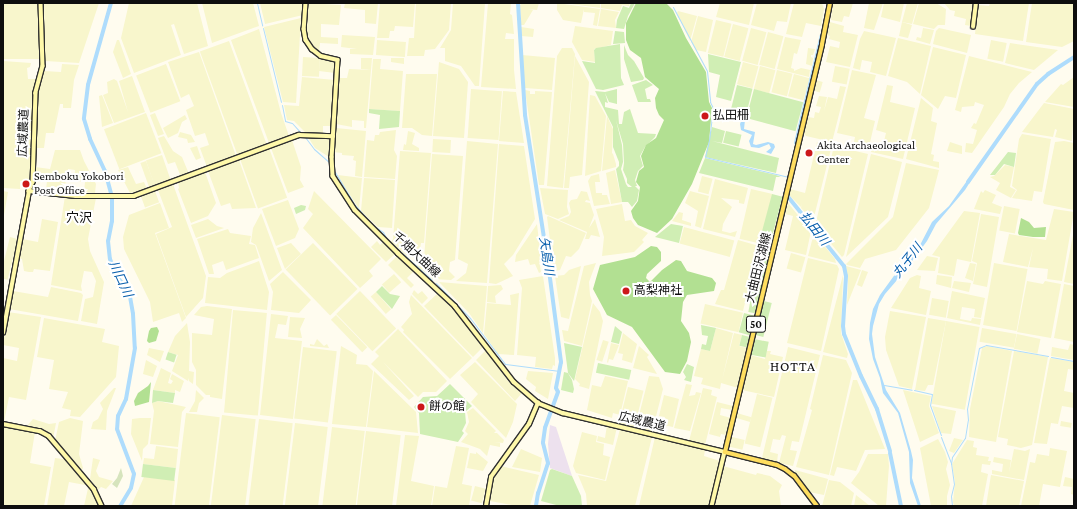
<!DOCTYPE html>
<html>
<head>
<meta charset="utf-8">
<style>
	body { margin:0 }
	#map { position:relative; width:1077px; height:509px; overflow:hidden; background:#fffcef; font-family:"Crimson Pro","Noto Sans JP",serif }
	div>[style] { position:absolute }
	.industrial>* { inset:0; background:#ede1ee }
	.farmland>* { inset:0; background:#f8f6cc; transform-origin:0 0 }
	.green>* { inset:0; background:#d0eeb4; transform-origin:0 0 }
	.forest>* { inset:0; background:#b2e092 }
	.cemetery>* { inset:0; background:#d6e4bd }
	.water>* { inset:0; background:#aedcfc }
	.stream>* { height:1px; margin:-0.5px; padding:0 0.5px; transform-origin:0.5px; border-radius:0.5px; background:#aedcfc }
	.river>* { height:4px; margin:-2px; padding:0 2px; transform-origin:2px; border-radius:2px; background:#aedcfc }
	.roads { filter:drop-shadow(1px 0 #303030) drop-shadow(-1px 0 #303030) drop-shadow(0 1px #303030) drop-shadow(0 -1px #303030) }
	.secondary>* { height:3.5px; margin:-1.75px; padding:0 1.75px; transform-origin:1.75px; border-radius:1.75px; background:#fff9aa }
	.primary>* { height:4px; margin:-2px; padding:0 2px; transform-origin:2px; border-radius:2px; background:#ffde5f }
	.dots>* { width:11px; height:11px; translate:-50% -50%; box-sizing:border-box; border:2px solid #fff; border-radius:50% }
	span { translate:-50% -50%; white-space:nowrap; text-align:center; line-height:1.15; -webkit-text-stroke:4px #fff; paint-order:stroke }
	.shield-label span { padding:1px 3px; background:#fff; border:1px solid; border-radius:3px; -webkit-text-stroke-width:0 }
	.shield-label { font-size:11px; color:#0e0e0e; font-weight:700 }
	.poi-label { font-size:12px; color:#0e0e0e }
	.left { translate:0 -50%; text-align:left }
	.street-label { font-size:12px; color:#0e0e0e }
	.neighbourhood-label { font-size:13px; color:#0e0e0e }
	.water-label { font-size:13px; color:#0a60ad; font-style:italic }
	.quarter-label { font-size:14px; color:#0e0e0e; letter-spacing:1px }
	.frame { position:absolute; inset:0; border:4px solid #0e0e0e; pointer-events:none }
</style>
</head>
<body>
<div id="map">
	<div class="industrial">
		<i style="clip-path:polygon(550px 425px,556px 427px,572px 476px,550px 468px,548px 444px)"></i>
	</div>
	<div class="farmland">
		<i style="left:3px;top:3px;width:37px;height:56px"></i>
		<i style="clip-path:polygon(44px 3px,99px 3px,79px 63px,45px 61px)"></i>
		<i style="clip-path:polygon(129px 3px,197px 3px,208px 46px,184px 54px,174px 24px,171px 25px,181px 55px,134px 73px,121px 38px)"></i>
		<i style="clip-path:polygon(202px 3px,253px 3px,259px 26px,212px 43px)"></i>
		<i style="clip-path:polygon(260px 3px,303px 3px,303px 15px,265px 24px)"></i>
		<i style="clip-path:polygon(308px 3px,341px 5px,339px 25px,321px 24px,321px 37px,338px 38px,338px 44px,320px 43px,319px 52px,312px 46px,307px 32px)"></i>
		<i style="clip-path:polygon(345px 3px,378px 3px,376px 24px,365px 23px,365px 10px,344px 8px)"></i>
		<i style="clip-path:polygon(380px 3px,415px 3px,413px 27px,395px 26px,394px 31px,390px 31px,389px 38px,377px 38px)"></i>
		<i style="clip-path:polygon(416px 3px,451px 3px,449px 30px,435px 49px,425px 50px,424px 56px,407px 56px,409px 38px,414px 38px)"></i>
		<i style="clip-path:polygon(453px 3px,485px 3px,479px 86px,475px 86px,461px 66px,445px 61px,445px 48px,440px 48px,451px 30px)"></i>
		<i style="clip-path:polygon(488px 3px,511px 3px,510px 14px,512px 15px,514px 34px,506px 33px,505px 39px,514px 39px,514px 70px,516px 89px,481px 87px)"></i>
		<i style="clip-path:polygon(523px 3px,539px 3px,537px 10px,528px 9px,533px 10px,524px 25px,521px 25px,520px 5px)"></i>
		<i style="clip-path:polygon(557px 3px,600px 9px,597px 26px,593px 25px,595px 13px,584px 12px,584px 9px,581px 23px,563px 20px,557px 10px)"></i>
		<i style="clip-path:polygon(563px 3px,600px 3px,600px 8px)"></i>
		<i style="clip-path:polygon(601px 3px,630px 3px,629px 6px,622px 5px,620px 11px,601px 8px)"></i>
		<i style="clip-path:polygon(720px 3px,754px 3px,749px 25px,716px 17px)"></i>
		<i style="clip-path:polygon(757px 3px,791px 3px,787px 22px,777px 21px,774px 31px,751px 25px)"></i>
		<i style="clip-path:polygon(794px 3px,822px 3px,824px 9px,821px 26px,806px 23px,802px 37px,786px 34px)"></i>
		<i style="clip-path:polygon(833px 3px,853px 3px,849px 17px,844px 16px,842px 22px,831px 20px)"></i>
		<i style="clip-path:polygon(869px 3px,883px 3px,874px 30px,864px 28px)"></i>
		<i style="clip-path:polygon(884px 3px,904px 3px,900px 22px,881px 17px)"></i>
		<i style="clip-path:polygon(907px 3px,918px 3px,912px 24px,902px 22px)"></i>
		<i style="clip-path:polygon(919px 3px,936px 3px,946px 9px,945px 25px,938px 25px,934px 29px,913px 24px)"></i>
		<i style="clip-path:polygon(944px 3px,974px 3px,971px 26px,965px 25px,966px 19px,954px 16px,955px 11px,950px 10px)"></i>
		<i style="clip-path:polygon(990px 3px,1029px 3px,1023px 41px,975px 34px,978px 5px,989px 6px)"></i>
		<i style="clip-path:polygon(1032px 3px,1074px 3px,1074px 41px,1062px 47px,1026px 42px)"></i>
		<i style="clip-path:polygon(601px 9px,619px 12px,615px 20px,616px 28px,598px 26px)"></i>
		<i style="clip-path:polygon(678px 11px,697px 16px,690px 41px,677px 13px)"></i>
		<i style="clip-path:polygon(698px 16px,713px 20px,706px 52px,696px 50px,691px 42px)"></i>
		<i style="clip-path:polygon(301px 18px,296px 103px,283px 102px,264px 27px)"></i>
		<i style="left:716px;top:20px;width:16px;height:34px;rotate:14deg"></i>
		<i style="clip-path:polygon(830px 22px,844px 26px,843px 32px,858px 35px,850px 67px,826px 62px,830px 46px,839px 48px,840px 42px,829px 39px,830px 36px,827px 35px)"></i>
		<i style="clip-path:polygon(902px 22px,912px 25px,908px 38px,899px 36px)"></i>
		<i style="left:733px;top:24px;width:16px;height:34px;rotate:15deg"></i>
		<i style="clip-path:polygon(575px 26px,613px 31px,611px 45px,594px 49px,595px 62px,582px 60px,572px 42px)"></i>
		<i style="clip-path:polygon(521px 27px,534px 29px,533px 37px,521px 36px)"></i>
		<i style="left:751px;top:28px;width:16px;height:34px;rotate:15deg"></i>
		<i style="clip-path:polygon(923px 28px,934px 30px,930px 44px,916px 40px,917px 37px,921px 38px)"></i>
		<i style="clip-path:polygon(939px 28px,971px 35px,967px 53px,933px 44px,936px 31px)"></i>
		<i style="clip-path:polygon(259px 29px,281px 113px,289px 136px,269px 143px,231px 40px)"></i>
		<i style="clip-path:polygon(864px 31px,896px 38px,886px 76px,870px 72px,872px 62px,862px 60px,860px 70px,853px 68px,860px 39px)"></i>
		<i style="left:768px;top:32px;width:16px;height:34px;rotate:15deg"></i>
		<i style="clip-path:polygon(342px 35px,375px 37px,373px 55px,350px 54px,350px 49px,357px 49px,341px 47px)"></i>
		<i style="clip-path:polygon(785px 37px,801px 40px,797px 54px,794px 53px,791px 68px,794px 69px,794px 71px,801px 68px,810px 70px,809px 77px,777px 69px)"></i>
		<i style="clip-path:polygon(898px 38px,931px 46px,920px 94px,907px 82px,888px 76px)"></i>
		<i style="clip-path:polygon(117px 40px,119px 40px,131px 74px,123px 78px,113px 52px)"></i>
		<i style="left:377px;top:40px;width:29px;height:15px;rotate:4deg"></i>
		<i style="left:991px;top:40px;width:16px;height:19px;rotate:11deg"></i>
		<i style="left:229px;top:41px;width:110px;height:31px;rotate:70deg"></i>
		<i style="clip-path:polygon(1010px 43px,1058px 50px,1034px 70px,1005px 63px)"></i>
		<i style="clip-path:polygon(933px 47px,966px 55px,956px 98px,945px 96px,938px 109px,921px 95px)"></i>
		<i style="clip-path:polygon(562px 48px,572px 48px,575px 54px,563px 188px,547px 186px,557px 56px)"></i>
		<i style="clip-path:polygon(808px 48px,815px 49px,813px 55px,811px 55px,811px 57px,813px 58px,812px 66px,806px 64px)"></i>
		<i style="clip-path:polygon(199px 52px,236px 156px,207px 167px,200px 148px,209px 145px,205px 133px,195px 136px,186px 110px,194px 106px,189px 94px,181px 98px,168px 62px)"></i>
		<i style="clip-path:polygon(522px 55px,555px 58px,552px 90px,525px 88px)"></i>
		<i style="clip-path:polygon(575px 56px,589px 82px,582px 175px,570px 177px,569px 188px,564px 188px)"></i>
		<i style="clip-path:polygon(969px 56px,1032px 72px,1019px 83px,1010px 94px,1004px 107px,972px 153px,965px 152px,966px 143px,973px 144px,977px 130px,971px 128px,974px 123px,976px 124px,984px 105px,975px 102px,974px 106px,962px 107px,961px 112px,955px 110px)"></i>
		<i style="left:303px;top:57px;width:17px;height:19px;rotate:3deg"></i>
		<i style="clip-path:polygon(320px 58px,336px 62px,335px 73px,319px 71px)"></i>
		<i style="clip-path:polygon(361px 58px,372px 58px,371px 70px,361px 69px)"></i>
		<i style="clip-path:polygon(391px 58px,404px 58px,404px 64px,391px 62px)"></i>
		<i style="clip-path:polygon(373px 59px,381px 59px,380px 69px,403px 71px,400px 111px,369px 109px)"></i>
		<i style="clip-path:polygon(3px 61px,31px 63px,30px 67px,27px 68px,28px 79px,37px 79px,34px 95px,30px 181px,20px 181px,20px 189px,3px 188px)"></i>
		<i style="clip-path:polygon(439px 62px,459px 69px,468px 82px,464px 138px,433px 136px)"></i>
		<i style="left:743px;top:62px;width:16px;height:23px;rotate:15deg"></i>
		<i style="clip-path:polygon(62px 64px,79px 65px,74px 80px,71px 108px,63px 108px,63px 104px,60px 104px,54px 133px,46px 133px,44px 148px,35px 148px,38px 89px,40px 81px,44px 71px,61px 72px)"></i>
		<i style="left:166px;top:64px;width:40px;height:32px;rotate:69deg"></i>
		<i style="left:760px;top:66px;width:16px;height:24px;rotate:15deg"></i>
		<i style="left:835px;top:66px;width:15px;height:16px;rotate:11deg"></i>
		<i style="clip-path:polygon(349px 69px,371px 70px,366px 128px,364px 128px,364px 121px,352px 120px,352px 127px,336px 124px,339px 78px,347px 78px)"></i>
		<i style="left:777px;top:70px;width:16px;height:23px;rotate:14deg"></i>
		<i style="clip-path:polygon(852px 70px,876px 75px,864px 118px,875px 121px,868px 151px,853px 147px,855px 137px,837px 133px)"></i>
		<i style="clip-path:polygon(406px 74px,437px 74px,432px 136px,422px 135px,412px 128px,402px 128px)"></i>
		<i style="left:794px;top:74px;width:16px;height:23px;rotate:15deg"></i>
		<i style="clip-path:polygon(132px 76px,145px 112px,114px 123px,103px 95px,108px 93px,107px 82px,114px 79px,117px 81px,128px 112px,119px 81px)"></i>
		<i style="clip-path:polygon(302px 77px,335px 80px,331px 126px,323px 126px,323px 133px,305px 132px,294px 121px,287px 120px,284px 105px,299px 106px)"></i>
		<i style="clip-path:polygon(1074px 77px,1074px 107px,1045px 102px,1061px 84px,1063px 85px)"></i>
		<i style="left:816px;top:80px;width:7px;height:11px;rotate:16deg"></i>
		<i style="clip-path:polygon(887px 85px,893px 86px,890px 102px,915px 108px,903px 159px,871px 152px,873px 143px,883px 145px,886px 133px,876px 130px)"></i>
		<i style="clip-path:polygon(840px 86px,846px 87px,832px 142px,806px 136px,804px 134px,808px 117px,814px 118px,815px 112px,819px 113px,821px 107px,816px 106px,819px 96px,827px 97px,824px 111px,828px 97px,837px 99px)"></i>
		<i style="left:471px;top:89px;width:31px;height:49px;rotate:4deg"></i>
		<i style="clip-path:polygon(525px 90px,530px 91px,530px 94px,535px 94px,535px 91px,552px 92px,544px 185px,539px 185px)"></i>
		<i style="clip-path:polygon(503px 91px,516px 92px,524px 143px,499px 141px)"></i>
		<i style="clip-path:polygon(102px 95px,113px 123px,102px 127px,99px 96px)"></i>
		<i style="clip-path:polygon(590px 95px,595px 96px,606px 116px,601px 171px,585px 176px)"></i>
		<i style="clip-path:polygon(921px 98px,933px 108px,931px 121px,937px 123px,931px 154px,934px 155px,933px 161px,939px 162px,939px 168px,906px 159px)"></i>
		<i style="clip-path:polygon(1044px 103px,1074px 109px,1072px 141px,1055px 137px,1057px 130px,1055px 129px,1053px 137px,1022px 132px)"></i>
		<i style="left:146px;top:113px;width:43px;height:45px;rotate:69deg"></i>
		<i style="clip-path:polygon(155px 113px,164px 134px,158px 136px,150px 115px)"></i>
		<i style="clip-path:polygon(185px 115px,187px 119px,182px 122px,178px 133px,168px 138px,163px 128px)"></i>
		<i style="clip-path:polygon(607px 116px,613px 129px,612px 153px,613px 154px,616px 164px,616px 167px,602px 171px)"></i>
		<i style="clip-path:polygon(336px 128px,366px 131px,362px 177px,355px 176px,356px 161px,353px 160px,354px 156px,342px 155px,342px 153px,333px 152px)"></i>
		<i style="clip-path:polygon(396px 130px,394px 150px,397px 156px,395px 179px,364px 177px,367px 140px,374px 141px,375px 135px,379px 135px,380px 132px)"></i>
		<i style="clip-path:polygon(408px 131px,415px 133px,412px 144px,419px 148px,419px 151px,403px 150px,404px 144px,406px 145px)"></i>
		<i style="clip-path:polygon(180px 132px,191px 135px,195px 142px,188px 143px,187px 139px,178px 137px)"></i>
		<i style="clip-path:polygon(1022px 134px,1051px 139px,1042px 192px,1034px 191px,1032px 201px,1012px 198px,1017px 190px,1012px 186px,1019px 139px)"></i>
		<i style="clip-path:polygon(164px 136px,173px 151px,182px 157px,189px 174px,181px 177px,175px 162px,168px 164px,158px 138px)"></i>
		<i style="clip-path:polygon(308px 137px,329px 138px,331px 140px,329px 157px,315px 148px)"></i>
		<i style="left:433px;top:139px;width:18px;height:13px;rotate:3deg"></i>
		<i style="clip-path:polygon(292px 140px,301px 167px,300px 180px,304px 187px,288px 193px,271px 148px)"></i>
		<i style="clip-path:polygon(467px 141px,498px 144px,487px 283px,456px 281px,466px 273px,468px 264px,458px 259px)"></i>
		<i style="clip-path:polygon(1064px 141px,1074px 143px,1074px 210px,1044px 204px,1043px 202px,1055px 142px)"></i>
		<i style="clip-path:polygon(817px 142px,832px 145px,813px 221px,801px 208px,802px 203px,801px 207px,789px 195px,790px 189px,805px 193px)"></i>
		<i style="clip-path:polygon(950px 142px,962px 146px,962px 154px,947px 151px)"></i>
		<i style="clip-path:polygon(499px 144px,524px 146px,535px 219px,513px 255px,504px 264px,513px 276px,496px 284px,489px 283px)"></i>
		<i style="clip-path:polygon(197px 146px,201px 158px,196px 160px,190px 148px)"></i>
		<i style="clip-path:polygon(834px 146px,868px 154px,844px 255px,842px 257px,818px 228px,816px 222px)"></i>
		<i style="left:269px;top:148px;width:53px;height:31px;rotate:70deg"></i>
		<i style="clip-path:polygon(55px 150px,80px 150px,84px 161px,96px 184px,95px 193px,84px 192px,85px 182px,74px 181px,75px 170px,68px 169px,64px 191px,46px 190px,47px 181px,34px 180px,35px 167px,50px 169px)"></i>
		<i style="clip-path:polygon(400px 151px,431px 153px,424px 243px,421px 243px,420px 249px,414px 249px,407px 256px,391px 242px,393px 239px)"></i>
		<i style="clip-path:polygon(432px 154px,463px 156px,455px 260px,450px 262px,449px 271px,455px 277px,451px 280px,433px 279px,417px 266px,424px 259px)"></i>
		<i style="clip-path:polygon(871px 154px,902px 162px,888px 217px,846px 257px)"></i>
		<i style="left:162px;top:155px;width:28px;height:17px;rotate:71deg"></i>
		<i style="clip-path:polygon(239px 160px,256px 208px,232px 209px,230px 203px,221px 206px,208px 171px)"></i>
		<i style="left:146px;top:161px;width:27px;height:6px;rotate:70deg"></i>
		<i style="clip-path:polygon(906px 163px,939px 170px,929px 208px,896px 250px,865px 259px,860px 268px,847px 265px,846px 264px,893px 217px)"></i>
		<i style="clip-path:polygon(1005px 165px,1014px 167px,1010px 187px,1016px 190px,1011px 198px,996px 190px,1000px 183px,990px 177px,994px 176px)"></i>
		<i style="clip-path:polygon(128px 167px,136px 184px,144px 182px,147px 189px,130px 193px,118px 170px)"></i>
		<i style="clip-path:polygon(615px 170px,622px 202px,611px 204px,606px 173px)"></i>
		<i style="clip-path:polygon(205px 172px,216px 203px,208px 216px,191px 223px,178px 189px,179px 188px,178px 182px)"></i>
		<i style="clip-path:polygon(599px 174px,600px 182px,595px 182px,596px 193px,602px 193px,602px 195px,607px 195px,610px 204px,594px 206px,588px 181px,591px 176px)"></i>
		<i style="clip-path:polygon(338px 175px,362px 178px,359px 209px,342px 183px)"></i>
		<i style="left:702px;top:176px;width:11px;height:16px;rotate:15deg"></i>
		<i style="clip-path:polygon(364px 178px,395px 180px,392px 228px,378px 227px,361px 211px)"></i>
		<i style="clip-path:polygon(715px 179px,748px 188px,744px 204px,739px 203px,739px 200px,721px 198px,732px 207px,723px 224px,722px 231px,730px 233px,737px 231px,735px 237px,703px 229px)"></i>
		<i style="clip-path:polygon(173px 184px,206px 276px,203px 298px,186px 317px,156px 234px,172px 227px,158px 190px)"></i>
		<i style="clip-path:polygon(540px 188px,568px 190px,567px 207px,569px 214px,558px 219px,545px 214px)"></i>
		<i style="left:751px;top:189px;width:22px;height:51px;rotate:13deg"></i>
		<i style="clip-path:polygon(985px 190px,996px 195px,992px 203px,1002px 207px,1000px 214px,974px 209px,981px 191px,983px 193px)"></i>
		<i style="clip-path:polygon(3px 191px,8px 192px,3px 221px)"></i>
		<i style="left:155px;top:191px;width:12px;height:15px;rotate:70deg"></i>
		<i style="clip-path:polygon(314px 191px,381px 259px,369px 271px,373px 276px,360px 288px,303px 228px,313px 214px,308px 209px)"></i>
		<i style="clip-path:polygon(581px 191px,587px 192px,590px 201px,586px 200px,585px 202px,590px 203px,594px 215px,589px 228px,595px 219px,600px 237px,591px 235px,589px 239px,585px 239px,587px 232px,559px 220px,569px 216px,571px 212px,569px 203px,571px 200px,577px 199px)"></i>
		<i style="clip-path:polygon(690px 191px,709px 196px,701px 228px,695px 226px,698px 211px,685px 203px)"></i>
		<i style="clip-path:polygon(65px 196px,96px 198px,88px 239px,90px 251px,104px 282px,97px 324px,81px 321px,85px 299px,93px 297px,96px 281px,92px 272px,84px 271px,81px 286px,82px 291px,51px 285px)"></i>
		<i style="clip-path:polygon(288px 200px,299px 229px,295px 238px,276px 246px,262px 209px)"></i>
		<i style="clip-path:polygon(160px 203px,169px 228px,155px 233px,186px 318px,182px 322px,179px 313px,153px 322px,150px 302px,124px 249px,123px 237px,129px 215px)"></i>
		<i style="clip-path:polygon(788px 203px,811px 231px,806px 255px,785px 250px,793px 216px,785px 214px)"></i>
		<i style="clip-path:polygon(622px 204px,625px 221px,631px 220px,635px 226px,648px 233px,642px 240px,644px 242px,634px 252px,602px 256px,604px 237px,596px 209px)"></i>
		<i style="left:1004px;top:206px;width:16px;height:25px;rotate:11deg"></i>
		<i style="clip-path:polygon(1054px 209px,1074px 212px,1062px 281px,1047px 279px,1048px 269px,1029px 267px,1033px 248px,1028px 267px,1003px 262px,1009px 234px,1046px 240px)"></i>
		<i style="clip-path:polygon(964px 211px,980px 213px,971px 262px,957px 259px,954px 276px,938px 273px,940px 257px,932px 255px)"></i>
		<i style="clip-path:polygon(679px 212px,683px 213px,682px 220px,691px 223px,691px 226px,672px 221px)"></i>
		<i style="clip-path:polygon(261px 213px,282px 270px,269px 281px,256px 245px,251px 242px,253px 228px)"></i>
		<i style="clip-path:polygon(981px 214px,999px 217px,987px 287px,973px 284px,977px 263px,972px 261px)"></i>
		<i style="clip-path:polygon(548px 216px,586px 233px,579px 249px,571px 257px,566px 256px,560px 270px,554px 271px,547px 217px)"></i>
		<i style="clip-path:polygon(42px 219px,58px 222px,50px 271px,34px 269px,33px 272px,29px 272px,24px 271px,22px 259px,19px 258px,22px 239px,38px 242px)"></i>
		<i style="clip-path:polygon(208px 219px,217px 226px,224px 228px,196px 238px,191px 225px)"></i>
		<i style="clip-path:polygon(537px 224px,541px 259px,539px 260px,541px 272px,539px 273px,535px 264px,530px 265px,528px 259px,515px 262px,516px 255px)"></i>
		<i style="left:684px;top:227px;width:52px;height:17px;rotate:15deg"></i>
		<i style="clip-path:polygon(228px 229px,230px 233px,251px 236px,249px 244px,255px 245px,259px 258px,226px 270px,223px 261px,212px 265px,214px 274px,209px 274px,197px 239px)"></i>
		<i style="clip-path:polygon(1074px 230px,1074px 284px,1064px 282px)"></i>
		<i style="clip-path:polygon(814px 233px,835px 259px,836px 263px,808px 256px)"></i>
		<i style="left:10px;top:237px;width:8px;height:42px;rotate:14deg"></i>
		<i style="clip-path:polygon(738px 240px,759px 246px,743px 311px,715px 304px,721px 290px,724px 290px)"></i>
		<i style="clip-path:polygon(377px 241px,380px 245px,383px 242px,395px 254px,386px 262px,371px 247px)"></i>
		<i style="clip-path:polygon(291px 243px,301px 254px,285px 269px,277px 248px)"></i>
		<i style="left:313px;top:243px;width:64px;height:38px;rotate:46deg"></i>
		<i style="left:791px;top:253px;width:15px;height:16px;rotate:16deg"></i>
		<i style="clip-path:polygon(398px 255px,414px 271px,407px 278px,414px 285px,411px 288px,388px 265px)"></i>
		<i style="clip-path:polygon(927px 256px,938px 258px,935px 271px,917px 270px)"></i>
		<i style="clip-path:polygon(808px 258px,837px 265px,839px 269px,821px 351px,787px 343px)"></i>
		<i style="clip-path:polygon(259px 261px,269px 292px,267px 310px,205px 303px,208px 277px,220px 278px,227px 273px)"></i>
		<i style="clip-path:polygon(596px 263px,589px 282px,590px 295px,592px 301px,582px 346px,564px 341px,562px 330px,568px 331px,584px 266px)"></i>
		<i style="clip-path:polygon(970px 263px,976px 264px,973px 281px,965px 278px)"></i>
		<i style="left:994px;top:263px;width:34px;height:63px;rotate:10deg"></i>
		<i style="clip-path:polygon(581px 266px,569px 319px,561px 317px,555px 276px,564px 275px,569px 270px)"></i>
		<i style="clip-path:polygon(846px 266px,861px 270px,847px 305px,848px 284px)"></i>
		<i style="clip-path:polygon(862px 270px,868px 272px,862px 287px,857px 285px)"></i>
		<i style="clip-path:polygon(283px 272px,311px 300px,299px 313px,271px 310px,273px 292px,270px 284px)"></i>
		<i style="left:394px;top:274px;width:11px;height:16px;rotate:49deg"></i>
		<i style="clip-path:polygon(843px 275px,841px 333px,848px 354px,847px 358px,823px 352px)"></i>
		<i style="clip-path:polygon(917px 275px,921px 276px,919px 288px,931px 291px,926px 315px,891px 308px,910px 278px)"></i>
		<i style="clip-path:polygon(937px 275px,952px 277px,951px 288px,936px 284px)"></i>
		<i style="clip-path:polygon(543px 276px,555px 358px,555px 366px,553px 365px,552px 369px,535px 367px,536px 357px,517px 355px,522px 288px,519px 280px)"></i>
		<i style="clip-path:polygon(954px 281px,971px 283px,969px 292px,952px 288px)"></i>
		<i style="clip-path:polygon(1027px 281px,1043px 284px,1045px 281px,1061px 284px,1051px 338px,1017px 332px)"></i>
		<i style="clip-path:polygon(439px 282px,487px 286px,483px 333px,469px 313px)"></i>
		<i style="clip-path:polygon(1064px 284px,1074px 286px,1074px 342px,1054px 338px)"></i>
		<i style="clip-path:polygon(501px 285px,503px 289px,495px 296px,496px 303px,487px 302px,488px 286px)"></i>
		<i style="clip-path:polygon(51px 287px,81px 293px,83px 295px,78px 321px,9px 309px,13px 291px,48px 297px)"></i>
		<i style="clip-path:polygon(414px 290px,418px 294px,422px 291px,428px 298px,422px 304px,412px 294px)"></i>
		<i style="left:360px;top:291px;width:52px;height:33px;rotate:46deg"></i>
		<i style="clip-path:polygon(952px 291px,985px 298px,981px 318px,974px 317px,975px 309px,962px 307px,960px 319px,971px 321px,972px 318px,981px 319px,980px 325px,947px 318px)"></i>
		<i style="left:376px;top:292px;width:23px;height:7px;rotate:49deg"></i>
		<i style="clip-path:polygon(438px 293px,465px 321px,484px 346px,473px 357px,424px 306px)"></i>
		<i style="clip-path:polygon(519px 293px,514px 355px,498px 354px,484px 334px,487px 303px,511px 305px,510px 295px)"></i>
		<i style="clip-path:polygon(411px 295px,472px 358px,450px 379px,403px 332px,404px 330px,401px 327px,412px 314px,409px 302px)"></i>
		<i style="left:932px;top:298px;width:17px;height:17px;rotate:10deg"></i>
		<i style="clip-path:polygon(593px 303px,600px 312px,603px 321px,589px 389px,579px 386px,580px 384px,575px 379px)"></i>
		<i style="left:705px;top:304px;width:39px;height:20px;rotate:13deg"></i>
		<i style="clip-path:polygon(207px 306px,232px 309px,222px 399px,210px 397px,210px 395px,206px 395px,196px 385px,196px 370px,192px 362px,192px 333px,212px 335px,214px 319px,194px 315px,201px 307px)"></i>
		<i style="left:233px;top:310px;width:34px;height:103px;rotate:5deg"></i>
		<i style="clip-path:polygon(890px 311px,926px 317px,912px 389px,899px 386px,886px 350px,885px 337px)"></i>
		<i style="clip-path:polygon(8px 312px,41px 317px,26px 400px,9px 397px,4px 422px,3px 358px,17px 361px,19px 348px,3px 345px)"></i>
		<i style="clip-path:polygon(271px 314px,288px 316px,286px 325px,278px 324px,275px 338px,302px 341px,293px 419px,260px 415px)"></i>
		<i style="left:336px;top:315px;width:45px;height:7px;rotate:46deg"></i>
		<i style="clip-path:polygon(290px 317px,305px 318px,300px 329px,302px 338px,288px 337px)"></i>
		<i style="clip-path:polygon(44px 318px,105px 329px,102px 342px,119px 346px,116px 377px,80px 417px,70px 416px,71px 410px,62px 408px,68px 392px,49px 389px,54px 360px,37px 357px)"></i>
		<i style="clip-path:polygon(928px 318px,946px 321px,933px 385px,928px 385px,925px 391px,915px 390px)"></i>
		<i style="left:946px;top:321px;width:34px;height:84px;rotate:10deg"></i>
		<i style="clip-path:polygon(187px 323px,190px 342px,189px 371px,194px 372px,193px 384px,189px 381px,189px 378px,188px 381px,172px 371px,178px 355px,168px 352px,175px 336px)"></i>
		<i style="clip-path:polygon(716px 328px,733px 333px,722px 380px,734px 333px,742px 335px,739px 346px,747px 348px,738px 388px,721px 383px,720px 389px,701px 384px,703px 378px,694px 376px,701px 349px,710px 351px)"></i>
		<i style="left:982px;top:328px;width:35px;height:14px;rotate:10deg"></i>
		<i style="clip-path:polygon(398px 329px,447px 381px,436px 392px,423px 392px,418px 397px,383px 362px,414px 396px,409px 400px,371px 364px,379px 356px,375px 352px)"></i>
		<i style="clip-path:polygon(623px 333px,637px 344px,632px 363px,622px 360px,623px 354px,618px 353px)"></i>
		<i style="left:1017px;top:334px;width:24px;height:15px;rotate:12deg"></i>
		<i style="clip-path:polygon(317px 339px,324px 346px,327px 344px,329px 348px,310px 346px,310px 344px,314px 345px)"></i>
		<i style="left:603px;top:340px;width:6px;height:21px;rotate:18deg"></i>
		<i style="clip-path:polygon(611px 343px,619px 345px,613px 360px,609px 359px,608px 363px,607px 362px)"></i>
		<i style="clip-path:polygon(1070px 344px,1074px 345px,1074px 360px,1051px 356px,1052px 347px,1068px 350px)"></i>
		<i style="clip-path:polygon(341px 346px,357px 355px,356px 364px,367px 365px,373px 371px,366px 427px,332px 424px)"></i>
		<i style="clip-path:polygon(639px 346px,649px 355px,647px 357px,657px 374px,633px 368px)"></i>
		<i style="clip-path:polygon(987px 346px,1012px 351px,996px 442px,969px 437px,970px 409px,982px 348px)"></i>
		<i style="left:303px;top:347px;width:34px;height:72px;rotate:7deg"></i>
		<i style="clip-path:polygon(788px 347px,820px 355px,799px 442px,792px 441px,790px 450px,797px 451px,793px 466px,779px 463px,786px 436px,782px 435px,780px 440px,773px 439px,770px 452px,778px 454px,777px 462px,762px 458px)"></i>
		<i style="clip-path:polygon(149px 348px,164px 351px,160px 362px,147px 355px)"></i>
		<i style="clip-path:polygon(487px 349px,507px 380px,522px 393px,515px 401px,476px 360px)"></i>
		<i style="clip-path:polygon(767px 351px,771px 351px,770px 354px,783px 357px,774px 397px,742px 390px,750px 355px,765px 359px)"></i>
		<i style="clip-path:polygon(1014px 351px,1048px 357px,1032px 445px,1021px 448px,1007px 445px,1008px 439px,998px 437px)"></i>
		<i style="clip-path:polygon(823px 355px,846px 360px,852px 373px,829px 475px,796px 467px,812px 410px,810px 409px)"></i>
		<i style="clip-path:polygon(1050px 358px,1074px 362px,1074px 370px,1068px 369px,1064px 391px,1074px 393px,1074px 408px,1062px 406px,1058px 424px,1051px 423px,1047px 444px,1034px 443px)"></i>
		<i style="clip-path:polygon(146px 360px,157px 366px,153px 377px,143px 374px)"></i>
		<i style="clip-path:polygon(475px 362px,517px 404px,513px 422px,506px 438px,471px 402px,478px 394px,460px 375px)"></i>
		<i style="clip-path:polygon(161px 368px,171px 373px,168px 383px,171px 384px,173px 381px,170px 379px,172px 374px,184px 381px,180px 392px,175px 390px,175px 393px,153px 390px)"></i>
		<i style="clip-path:polygon(374px 371px,416px 412px,418px 433px,367px 427px)"></i>
		<i style="clip-path:polygon(528px 371px,553px 373px,548px 399px,535px 391px,536px 387px,526px 379px)"></i>
		<i style="clip-path:polygon(605px 376px,628px 381px,620px 415px,613px 413px,612px 418px,587px 410px,592px 385px,601px 387px)"></i>
		<i style="clip-path:polygon(649px 376px,659px 377px,663px 389px,652px 432px,645px 430px,647px 421px,638px 419px)"></i>
		<i style="clip-path:polygon(853px 380px,857px 380px,885px 449px,865px 450px,856px 471px,837px 467px,834px 476px,830px 475px)"></i>
		<i style="clip-path:polygon(686px 384px,692px 385px,689px 396px,695px 395px,696px 392px,701px 393px,690px 431px,674px 428px)"></i>
		<i style="left:628px;top:387px;width:16px;height:38px;rotate:14deg"></i>
		<i style="clip-path:polygon(114px 388px,116px 388px,107px 411px,106px 430px,91px 429px,93px 422px,98px 419px,103px 409px,100px 403px)"></i>
		<i style="clip-path:polygon(703px 388px,712px 390px,711px 395px,717px 397px,705px 445px,689px 441px)"></i>
		<i style="clip-path:polygon(196px 390px,204px 398px,199px 403px,197px 412px,189px 412px,195px 401px)"></i>
		<i style="clip-path:polygon(903px 390px,931px 396px,929px 406px,939px 433px,920px 442px)"></i>
		<i style="left:757px;top:394px;width:16px;height:51px;rotate:14deg"></i>
		<i style="clip-path:polygon(664px 395px,679px 399px,673px 427px,663px 425px,665px 417px,659px 416px)"></i>
		<i style="clip-path:polygon(158px 401px,186px 407px,182px 412px,178px 447px,150px 444px,154px 411px,152px 403px)"></i>
		<i style="clip-path:polygon(717px 402px,733px 406px,732px 410px,721px 408px,720px 415px,731px 418px,726px 435px,721px 434px,720px 437px,709px 434px)"></i>
		<i style="clip-path:polygon(932px 406px,956px 411px,951px 434px,941px 433px)"></i>
		<i style="clip-path:polygon(473px 408px,496px 431px,494px 433px,497px 433px,504px 440px,503px 443px,494px 442px,500px 443px,500px 447px,490px 445px,487px 456px,480px 449px,461px 442px,468px 434px,465px 431px,469px 422px,467px 412px)"></i>
		<i style="left:186px;top:413px;width:34px;height:94px;rotate:7deg"></i>
		<i style="left:737px;top:413px;width:15px;height:5px;rotate:16deg"></i>
		<i style="left:222px;top:415px;width:34px;height:92px;rotate:7deg"></i>
		<i style="clip-path:polygon(70px 418px,83px 421px,79px 454px,83px 468px,82px 470px,55px 441px,59px 422px)"></i>
		<i style="clip-path:polygon(140px 418px,151px 418px,148px 444px,143px 449px,142px 461px,131px 434px,132px 419px)"></i>
		<i style="clip-path:polygon(33px 419px,49px 424px,56px 423px,53px 439px,45px 431px,26px 427px)"></i>
		<i style="left:259px;top:419px;width:34px;height:88px;rotate:7deg"></i>
		<i style="left:1061px;top:421px;width:11px;height:5px;rotate:10deg"></i>
		<i style="left:295px;top:423px;width:33px;height:83px;rotate:7deg"></i>
		<i style="clip-path:polygon(607px 425px,617px 427px,613px 445px,597px 441px,598px 436px,605px 438px)"></i>
		<i style="clip-path:polygon(3px 426px,35px 432px,30px 463px,51px 467px,44px 506px,3px 506px)"></i>
		<i style="left:332px;top:427px;width:33px;height:80px;rotate:7deg"></i>
		<i style="clip-path:polygon(620px 429px,652px 437px,635px 506px,587px 506px,586px 494px,578px 475px,606px 481px)"></i>
		<i style="left:366px;top:431px;width:35px;height:75px;rotate:7deg"></i>
		<i style="clip-path:polygon(582px 432px,597px 436px,596px 442px,604px 444px,603px 455px,610px 457px,605px 480px,576px 473px,573px 466px)"></i>
		<i style="clip-path:polygon(405px 435px,419px 436px,411px 481px,434px 486px,431px 506px,396px 506px)"></i>
		<i style="clip-path:polygon(655px 437px,705px 450px,704px 456px,720px 461px,710px 506px,639px 506px)"></i>
		<i style="left:732px;top:437px;width:13px;height:10px;rotate:13deg"></i>
		<i style="clip-path:polygon(954px 438px,963px 440px,954px 453px,949px 451px)"></i>
		<i style="clip-path:polygon(938px 439px,945px 452px,948px 462px,946px 469px,950px 485px,947px 496px,947px 506px,931px 506px,920px 448px)"></i>
		<i style="clip-path:polygon(967px 440px,974px 441px,973px 447px,977px 448px,976px 455px,989px 457px,988px 461px,991px 461px,990px 465px,982px 464px,981px 472px,988px 474px,982px 506px,954px 506px,953px 502px,955px 482px,952px 464px)"></i>
		<i style="clip-path:polygon(156px 446px,178px 449px,176px 468px,143px 464px,144px 458px,154px 459px)"></i>
		<i style="clip-path:polygon(456px 446px,469px 448px,462px 484px,472px 486px,469px 506px,432px 506px,435px 486px,447px 488px)"></i>
		<i style="clip-path:polygon(1050px 448px,1067px 451px,1060px 487px,1043px 484px,1039px 506px,1021px 506px,1030px 462px,1035px 463px,1037px 454px,1049px 456px)"></i>
		<i style="clip-path:polygon(521px 449px,542px 458px,540px 472px,512px 467px)"></i>
		<i style="clip-path:polygon(1014px 449px,1025px 451px,1030px 449px,1024px 480px,992px 474px,992px 470px,1002px 472px,1003px 464px,993px 462px,994px 457px,1011px 460px,1009px 473px)"></i>
		<i style="clip-path:polygon(476px 452px,488px 462px,483px 471px,467px 468px,470px 453px,476px 454px)"></i>
		<i style="clip-path:polygon(868px 454px,888px 454px,889px 466px,886px 506px,879px 506px,851px 483px,859px 472px)"></i>
		<i style="clip-path:polygon(65px 456px,86px 480px,85px 485px,69px 482px,64px 506px,47px 506px,55px 458px,63px 459px)"></i>
		<i style="clip-path:polygon(93px 458px,100px 460px,96px 471px,99px 477px,113px 481px,106px 489px,101px 487px,98px 490px,90px 479px)"></i>
		<i style="clip-path:polygon(501px 466px,539px 475px,530px 506px,517px 506px,490px 501px,492px 481px)"></i>
		<i style="clip-path:polygon(723px 466px,756px 475px,757px 473px,770px 476px,782px 485px,779px 491px,781px 506px,714px 506px)"></i>
		<i style="clip-path:polygon(795px 470px,828px 479px,824px 495px,809px 492px,794px 473px)"></i>
		<i style="clip-path:polygon(991px 475px,1024px 481px,1019px 506px,986px 506px)"></i>
		<i style="clip-path:polygon(144px 477px,175px 480px,172px 506px,131px 506px)"></i>
		<i style="clip-path:polygon(1065px 477px,1074px 479px,1074px 495px,1071px 494px,1072px 487px,1063px 486px)"></i>
		<i style="clip-path:polygon(829px 480px,840px 482px,854px 493px,851px 506px,822px 506px)"></i>
		<i style="clip-path:polygon(89px 484px,93px 491px,99px 506px,84px 506px)"></i>
		<i style="left:475px;top:486px;width:11px;height:15px;rotate:15deg"></i>
		<i style="clip-path:polygon(856px 495px,870px 506px,854px 506px)"></i>
	</div>
	<div class="green">
		<i style="clip-path:polygon(631px 3px,635px 3px,628px 16px,624px 29px,616px 28px,617px 20px,623px 6px,629px 8px)"></i>
		<i style="clip-path:polygon(615px 31px,624px 32px,625px 43px,613px 44px)"></i>
		<i style="clip-path:polygon(620px 44px,621px 78px,624px 85px,603px 90px,602px 87px,603px 90px,596px 89px,582px 61px,595px 63px,594px 50px,596px 48px)"></i>
		<i style="clip-path:polygon(624px 45px,628px 55px,634px 61px,644px 78px,643px 80px,631px 82px,624px 59px)"></i>
		<i style="clip-path:polygon(708px 54px,741px 62px,731px 101px,716px 97px,720px 75px,709px 72px)"></i>
		<i style="clip-path:polygon(646px 80px,653px 85px,645px 89px,647px 99px,650px 99px,651px 102px,638px 102px,632px 85px)"></i>
		<i style="left:737px;top:85px;width:16px;height:30px;rotate:14deg"></i>
		<i style="clip-path:polygon(evenodd,617px 89px,617px 104px,609px 102px,605px 93px,608px 103px,605px 102px,605px 107px,618px 110px,619px 124px,622px 124px,624px 112px,630px 109px,638px 133px,656px 134px,655px 137px,645px 147px,640px 156px,643px 166px,638px 171px,635px 180px,637px 186px,635px 186px,639px 190px,637px 201px,632px 207px,628px 202px,622px 202px,616px 169px,619px 166px,619px 162px,613px 147px,613px 127px,595px 91px,605px 92px,617px 89px,616px 120px,623px 144px,624px 163px,623px 170px,627px 179px,627px 183px,632px 187px,628px 187px,626px 184px,621px 169px,623px 162px,622px 145px,616px 120px)"></i>
		<i style="left:754px;top:89px;width:51px;height:30px;rotate:15deg"></i>
		<i style="clip-path:polygon(369px 109px,400px 111px,399px 127px,379px 129px,380px 115px,369px 113px)"></i>
		<i style="clip-path:polygon(712px 127px,725px 131px,722px 143px,712px 141px,779px 158px,776px 173px,705px 157px)"></i>
		<i style="left:726px;top:131px;width:16px;height:12px;rotate:14deg"></i>
		<i style="clip-path:polygon(1008px 152px,1016px 153px,1014px 167px,1004px 164px,995px 175px,990px 175px)"></i>
		<i style="clip-path:polygon(705px 158px,776px 175px,781px 177px,776px 177px,773px 191px,699px 173px)"></i>
		<i style="left:772px;top:194px;width:11px;height:50px;rotate:15deg"></i>
		<i style="clip-path:polygon(301px 205px,306px 206px,305px 210px,296px 214px,294px 208px)"></i>
		<i style="clip-path:polygon(671px 224px,683px 226px,679px 243px,655px 237px)"></i>
		<i style="left:760px;top:246px;width:11px;height:67px;rotate:10deg"></i>
		<i style="clip-path:polygon(382px 286px,390px 294px,400px 296px,392px 309px,376px 292px)"></i>
		<i style="left:764px;top:301px;width:8px;height:35px;rotate:14deg"></i>
		<i style="left:744px;top:313px;width:11px;height:20px;rotate:15deg"></i>
		<i style="clip-path:polygon(701px 325px,716px 328px,710px 351px,701px 349px,702px 344px,706px 345px,708px 336px,702px 335px)"></i>
		<i style="clip-path:polygon(615px 326px,622px 332px,619px 344px,611px 342px)"></i>
		<i style="left:742px;top:335px;width:8px;height:11px;rotate:14deg"></i>
		<i style="left:754px;top:339px;width:15px;height:16px;rotate:11deg"></i>
		<i style="clip-path:polygon(564px 343px,582px 347px,574px 381px,568px 373px)"></i>
		<i style="left:168px;top:352px;width:9px;height:8px;rotate:18deg"></i>
		<i style="left:598px;top:363px;width:34px;height:10px;rotate:12deg"></i>
		<i style="clip-path:polygon(687px 364px,694px 367px,691px 382px,684px 380px,686px 377px,683px 372px)"></i>
		<i style="clip-path:polygon(564px 372px,568px 373px,572px 380px,574px 389px,573px 393px,561px 390px)"></i>
		<i style="clip-path:polygon(450px 384px,472px 406px,465px 412px,466px 423px,462px 431px,464px 433px,458px 442px,420px 434px,419px 413px,414px 407px,423px 397px,437px 396px)"></i>
		<i style="clip-path:polygon(153px 390px,175px 393px,173px 403px,158px 401px,152px 403px)"></i>
		<i style="left:143px;top:464px;width:33px;height:13px;rotate:7deg"></i>
		<i style="clip-path:polygon(552px 469px,572px 476px,581px 496px,582px 506px,560px 506px,541px 501px,550px 470px)"></i>
	</div>
	<div class="forest">
		<i style="clip-path:polygon(636px 3px,666px 3px,673px 10px,686px 38px,706px 72px,709px 102px,712px 108px,709px 142px,692px 184px,672px 219px,657px 233px,638px 225px,633px 218px,631px 211px,638px 201px,640px 187px,636px 182px,639px 171px,644px 167px,641px 156px,646px 145px,656px 138px,664px 120px,659px 115px,656px 108px,655px 98px,659px 89px,645px 77px,641px 58px,630px 50px,626px 40px,626px 23px)"></i>
		<i style="clip-path:polygon(1021px 218px,1029px 222px,1034px 228px,1046px 227px,1045px 237px,1033px 237px,1019px 235px,1018px 233px)"></i>
		<i style="clip-path:polygon(651px 246px,657px 247px,661px 252px,661px 261px,647px 274px,646px 278px,650px 282px,662px 270px,676px 260px,681px 261px,687px 271px,712px 278px,716px 283px,714px 291px,687px 295px,683px 302px,681px 321px,689px 333px,691px 342px,687px 361px,680px 374px,665px 372px,632px 327px,607px 315px,593px 289px,600px 265px,635px 257px)"></i>
		<i style="clip-path:polygon(157px 327px,159px 331px,156px 341px,149px 343px,147px 341px,149px 331px,151px 328px)"></i>
		<i style="clip-path:polygon(151px 382px,149px 402px,135px 406px,134px 401px,138px 393px,148px 386px)"></i>
	</div>
	<div class="cemetery">
		<i style="clip-path:polygon(121px 468px,123px 476px,117px 488px,112px 484px,117px 478px)"></i>
	</div>
	<div class="water">
		<i style="clip-path:polygon(742px 119px,745px 120px,744px 129px,755px 132px,753px 144px,756px 145px,768px 142px,774px 144px,775px 147px,771px 154px,766px 152px,771px 148px,769px 144px,759px 148px,751px 147px,749px 141px,752px 135px,741px 130px,740px 124px)"></i>
		<i style="clip-path:polygon(969px 178px,972px 179px,965px 190px,936px 224px,927px 241px,904px 272px,885px 294px,879px 304px,873px 326px,872px 334px,875px 357px,886px 390px,900px 413px,911px 451px,913px 460px,912px 478px,921px 506px,918px 506px,910px 483px,909px 452px,898px 413px,883px 393px,880px 378px,873px 359px,869px 339px,870px 323px,873px 309px,880px 295px,896px 273px,919px 247px,932px 222px,949px 206px)"></i>
	</div>
	<div class="stream">
		<i style="left:257px;top:3px;width:23px;rotate:77deg"></i>
		<i style="left:673px;top:7px;width:72px;rotate:62deg"></i>
		<i style="left:707px;top:71px;width:31px;rotate:84deg"></i>
		<i style="left:710px;top:102px;width:7px;rotate:63deg"></i>
		<i style="left:713px;top:108px;width:32px;rotate:97deg"></i>
		<i style="left:709px;top:140px;width:17px;rotate:103deg"></i>
		<i style="left:705px;top:157px;width:86px;rotate:13.4deg"></i>
		<i style="left:263px;top:28px;width:76px;rotate:76.3deg"></i>
		<i style="left:282px;top:105px;width:16px;rotate:79deg"></i>
		<i style="left:285px;top:121px;width:7px;rotate:16deg"></i>
		<i style="left:292px;top:123px;width:13px;rotate:48deg"></i>
		<i style="left:305px;top:137px;width:15px;rotate:53deg"></i>
		<i style="left:314px;top:149px;width:21px;rotate:41deg"></i>
		<i style="left:330px;top:163px;width:8px;rotate:83deg"></i>
		<i style="left:335px;top:172px;width:39px;rotate:59deg"></i>
		<i style="left:355px;top:205px;width:28px;rotate:48deg"></i>
		<i style="left:374px;top:226px;width:11px;rotate:34deg"></i>
		<i style="left:383px;top:232px;width:10px;rotate:61deg"></i>
		<i style="left:391px;top:243px;width:55px;rotate:42.1deg"></i>
		<i style="left:436px;top:283px;width:49px;rotate:45.8deg"></i>
		<i style="left:470px;top:318px;width:58px;rotate:52.7deg"></i>
		<i style="left:505px;top:364px;width:55px;rotate:7.3deg"></i>
		<i style="left:1051px;top:357px;width:23px;rotate:10deg"></i>
		<i style="left:884px;top:385px;width:28px;rotate:10deg"></i>
		<i style="left:914px;top:390px;width:18px;rotate:13deg"></i>
		<i style="left:932px;top:394px;width:11px;rotate:100deg"></i>
		<i style="left:930px;top:405px;width:32px;rotate:70deg"></i>
		<i style="left:941px;top:437px;width:28px;rotate:69deg"></i>
		<i style="left:951px;top:463px;width:21px;rotate:82deg"></i>
		<i style="left:954px;top:484px;width:12px;rotate:104deg"></i>
		<i style="left:951px;top:496px;width:10px;rotate:84deg"></i>
		<i style="left:951px;top:464px;width:7px;rotate:-82deg"></i>
		<i style="left:952px;top:457px;width:23px;rotate:-56deg"></i>
		<i style="left:965px;top:438px;width:18px;rotate:-81deg"></i>
		<i style="left:968px;top:420px;width:11px;rotate:-95deg"></i>
		<i style="left:967px;top:409px;width:62px;rotate:-78.9deg"></i>
		<i style="left:979px;top:348px;width:8px;rotate:-23deg"></i>
		<i style="left:986px;top:345px;width:63px;rotate:10.1deg"></i>
	</div>
	<div class="river">
		<i style="left:111px;top:3px;width:85px;rotate:105.7deg"></i>
		<i style="left:88px;top:85px;width:34px;rotate:97deg"></i>
		<i style="left:84px;top:119px;width:21px;rotate:73deg"></i>
		<i style="left:90px;top:139px;width:35px;rotate:65deg"></i>
		<i style="left:105px;top:171px;width:27px;rotate:75deg"></i>
		<i style="left:112px;top:197px;width:24px;rotate:90deg"></i>
		<i style="left:112px;top:221px;width:20px;rotate:101deg"></i>
		<i style="left:108px;top:241px;width:18px;rotate:84deg"></i>
		<i style="left:110px;top:259px;width:19px;rotate:69deg"></i>
		<i style="left:117px;top:277px;width:18px;rotate:49deg"></i>
		<i style="left:129px;top:291px;width:23px;rotate:80deg"></i>
		<i style="left:133px;top:314px;width:34px;rotate:87deg"></i>
		<i style="left:135px;top:348px;width:52px;rotate:100deg"></i>
		<i style="left:126px;top:399px;width:19px;rotate:115deg"></i>
		<i style="left:118px;top:416px;width:13px;rotate:94deg"></i>
		<i style="left:117px;top:429px;width:48px;rotate:69.3deg"></i>
		<i style="left:134px;top:474px;width:14px;rotate:102deg"></i>
		<i style="left:131px;top:488px;width:21px;rotate:121deg"></i>
		<i style="left:518px;top:3px;width:112px;rotate:86.4deg"></i>
		<i style="left:525px;top:115px;width:150px;rotate:81.2deg"></i>
		<i style="left:548px;top:263px;width:100px;rotate:82.5deg"></i>
		<i style="left:561px;top:362px;width:26px;rotate:101deg"></i>
		<i style="left:556px;top:388px;width:4px;rotate:63deg"></i>
		<i style="left:558px;top:392px;width:38px;rotate:110deg"></i>
		<i style="left:545px;top:428px;width:15px;rotate:98deg"></i>
		<i style="left:543px;top:443px;width:21px;rotate:76deg"></i>
		<i style="left:548px;top:463px;width:32px;rotate:108deg"></i>
		<i style="left:538px;top:493px;width:13px;rotate:99deg"></i>
		<i style="left:796px;top:143px;width:111px;rotate:-76.5deg"></i>
		<i style="left:968px;top:182px;width:120px;rotate:-54.9deg"></i>
		<i style="left:1037px;top:84px;width:15px;rotate:-42deg"></i>
		<i style="left:1048px;top:74px;width:31px;rotate:-33deg"></i>
		<i style="left:785px;top:193px;width:94px;rotate:51.1deg"></i>
		<i style="left:844px;top:266px;width:10px;rotate:79deg"></i>
		<i style="left:846px;top:276px;width:50px;rotate:93.4deg"></i>
		<i style="left:843px;top:326px;width:8px;rotate:83deg"></i>
		<i style="left:844px;top:334px;width:45px;rotate:68deg"></i>
		<i style="left:861px;top:376px;width:37px;rotate:64deg"></i>
		<i style="left:877px;top:409px;width:44px;rotate:72.8deg"></i>
		<i style="left:890px;top:453px;width:54px;rotate:78.3deg"></i>
	</div>
	<div class="roads">
		<div class="secondary">
			<i style="left:41px;top:3px;width:63px;rotate:88.2deg"></i>
			<i style="left:43px;top:66px;width:28px;rotate:105deg"></i>
			<i style="left:36px;top:93px;width:89px;rotate:91.9deg"></i>
			<i style="left:33px;top:182px;width:10px;rotate:114deg"></i>
			<i style="left:29px;top:191px;width:47px;rotate:6.1deg"></i>
			<i style="left:76px;top:196px;width:58px"></i>
			<i style="left:134px;top:196px;width:176px;rotate:-20.3deg"></i>
			<i style="left:299px;top:135px;width:34px;rotate:2deg"></i>
			<i style="left:306px;top:3px;width:26px;rotate:94deg"></i>
			<i style="left:304px;top:29px;width:11px;rotate:80deg"></i>
			<i style="left:306px;top:40px;width:11px;rotate:56deg"></i>
			<i style="left:312px;top:49px;width:11px;rotate:38deg"></i>
			<i style="left:321px;top:56px;width:17px;rotate:13deg"></i>
			<i style="left:338px;top:60px;width:97px;rotate:93.5deg"></i>
			<i style="left:332px;top:157px;width:19px;rotate:87deg"></i>
			<i style="left:333px;top:176px;width:40px;rotate:57.1deg"></i>
			<i style="left:355px;top:210px;width:61px;rotate:45deg"></i>
			<i style="left:398px;top:253px;width:78px;rotate:42.9deg"></i>
			<i style="left:455px;top:306px;width:96px;rotate:52.2deg"></i>
			<i style="left:514px;top:382px;width:32px;rotate:41deg"></i>
			<i style="left:538px;top:403px;width:27px;rotate:22deg"></i>
			<i style="left:563px;top:413px;width:167px;rotate:13.5deg"></i>
			<i style="left:725px;top:452px;width:56px;rotate:103.5deg"></i>
			<i style="left:973px;top:27px;width:24px;rotate:-83deg"></i>
			<i style="left:3px;top:333px;width:144px;rotate:-79.6deg"></i>
			<i style="left:3px;top:424px;width:38px;rotate:11deg"></i>
			<i style="left:40px;top:431px;width:10px;rotate:29deg"></i>
			<i style="left:49px;top:436px;width:70px;rotate:49.7deg"></i>
			<i style="left:94px;top:489px;width:19px;rotate:65deg"></i>
			<i style="left:486px;top:506px;width:29px;rotate:-80deg"></i>
			<i style="left:491px;top:477px;width:65px;rotate:-54.4deg"></i>
			<i style="left:529px;top:424px;width:23px;rotate:-67deg"></i>
		</div>
		<div class="primary">
			<i style="left:817px;top:506px;width:38px;rotate:-127deg"></i>
			<i style="left:794px;top:476px;width:11px;rotate:-142deg"></i>
			<i style="left:785px;top:469px;width:9px;rotate:-153deg"></i>
			<i style="left:777px;top:465px;width:54px;rotate:-166deg"></i>
			<i style="left:725px;top:452px;width:419px;rotate:-76.6deg"></i>
			<i style="left:822px;top:44px;width:42px;rotate:-79deg"></i>
		</div>
	</div>
	<div class="dots">
		<i style="left:705px;top:116px;background:#cc181a"></i>
		<i style="left:809px;top:153px;background:#cc181a"></i>
		<i style="left:26px;top:184px;background:#cc181a"></i>
		<i style="left:626px;top:291px;background:#cc181a"></i>
		<i style="left:421px;top:407px;background:#cc181a"></i>
	</div>
	<div class="shield-label">
		<span style="left:756px;top:324px">50</span>
	</div>
	<div class="poi-label">
		<span class="left" style="left:713px;top:116px">払田柵</span>
		<span class="left" style="left:817px;top:153px">Akita Archaeological<br>Center</span>
		<span class="left" style="left:34px;top:184px">Semboku Yokobori<br>Post Office</span>
		<span class="left" style="left:634px;top:291px">高梨神社</span>
		<span class="left" style="left:429px;top:407px">餅の館</span>
	</div>
	<div class="street-label">
		<span style="left:24px;top:133px;rotate:-88deg">広域農道</span>
		<span style="left:416px;top:255px;rotate:43deg">千畑大曲線</span>
		<span style="left:759px;top:268px;rotate:-76deg">大曲田沢湖線</span>
		<span style="left:642px;top:422px;rotate:13deg">広域農道</span>
	</div>
	<div class="neighbourhood-label">
		<span style="left:79px;top:218px">穴沢</span>
	</div>
	<div class="water-label">
		<span style="left:814px;top:229px;rotate:52deg">払田川</span>
		<span style="left:546px;top:256px;rotate:82deg">矢島川</span>
		<span style="left:908px;top:261px;rotate:-52deg">丸子川</span>
		<span style="left:120px;top:279px;rotate:65deg">川口川</span>
	</div>
	<div class="quarter-label">
		<span style="left:793px;top:366px">HOTTA</span>
	</div>
	<div class="frame"></div>
</div>
</body>
</html>
